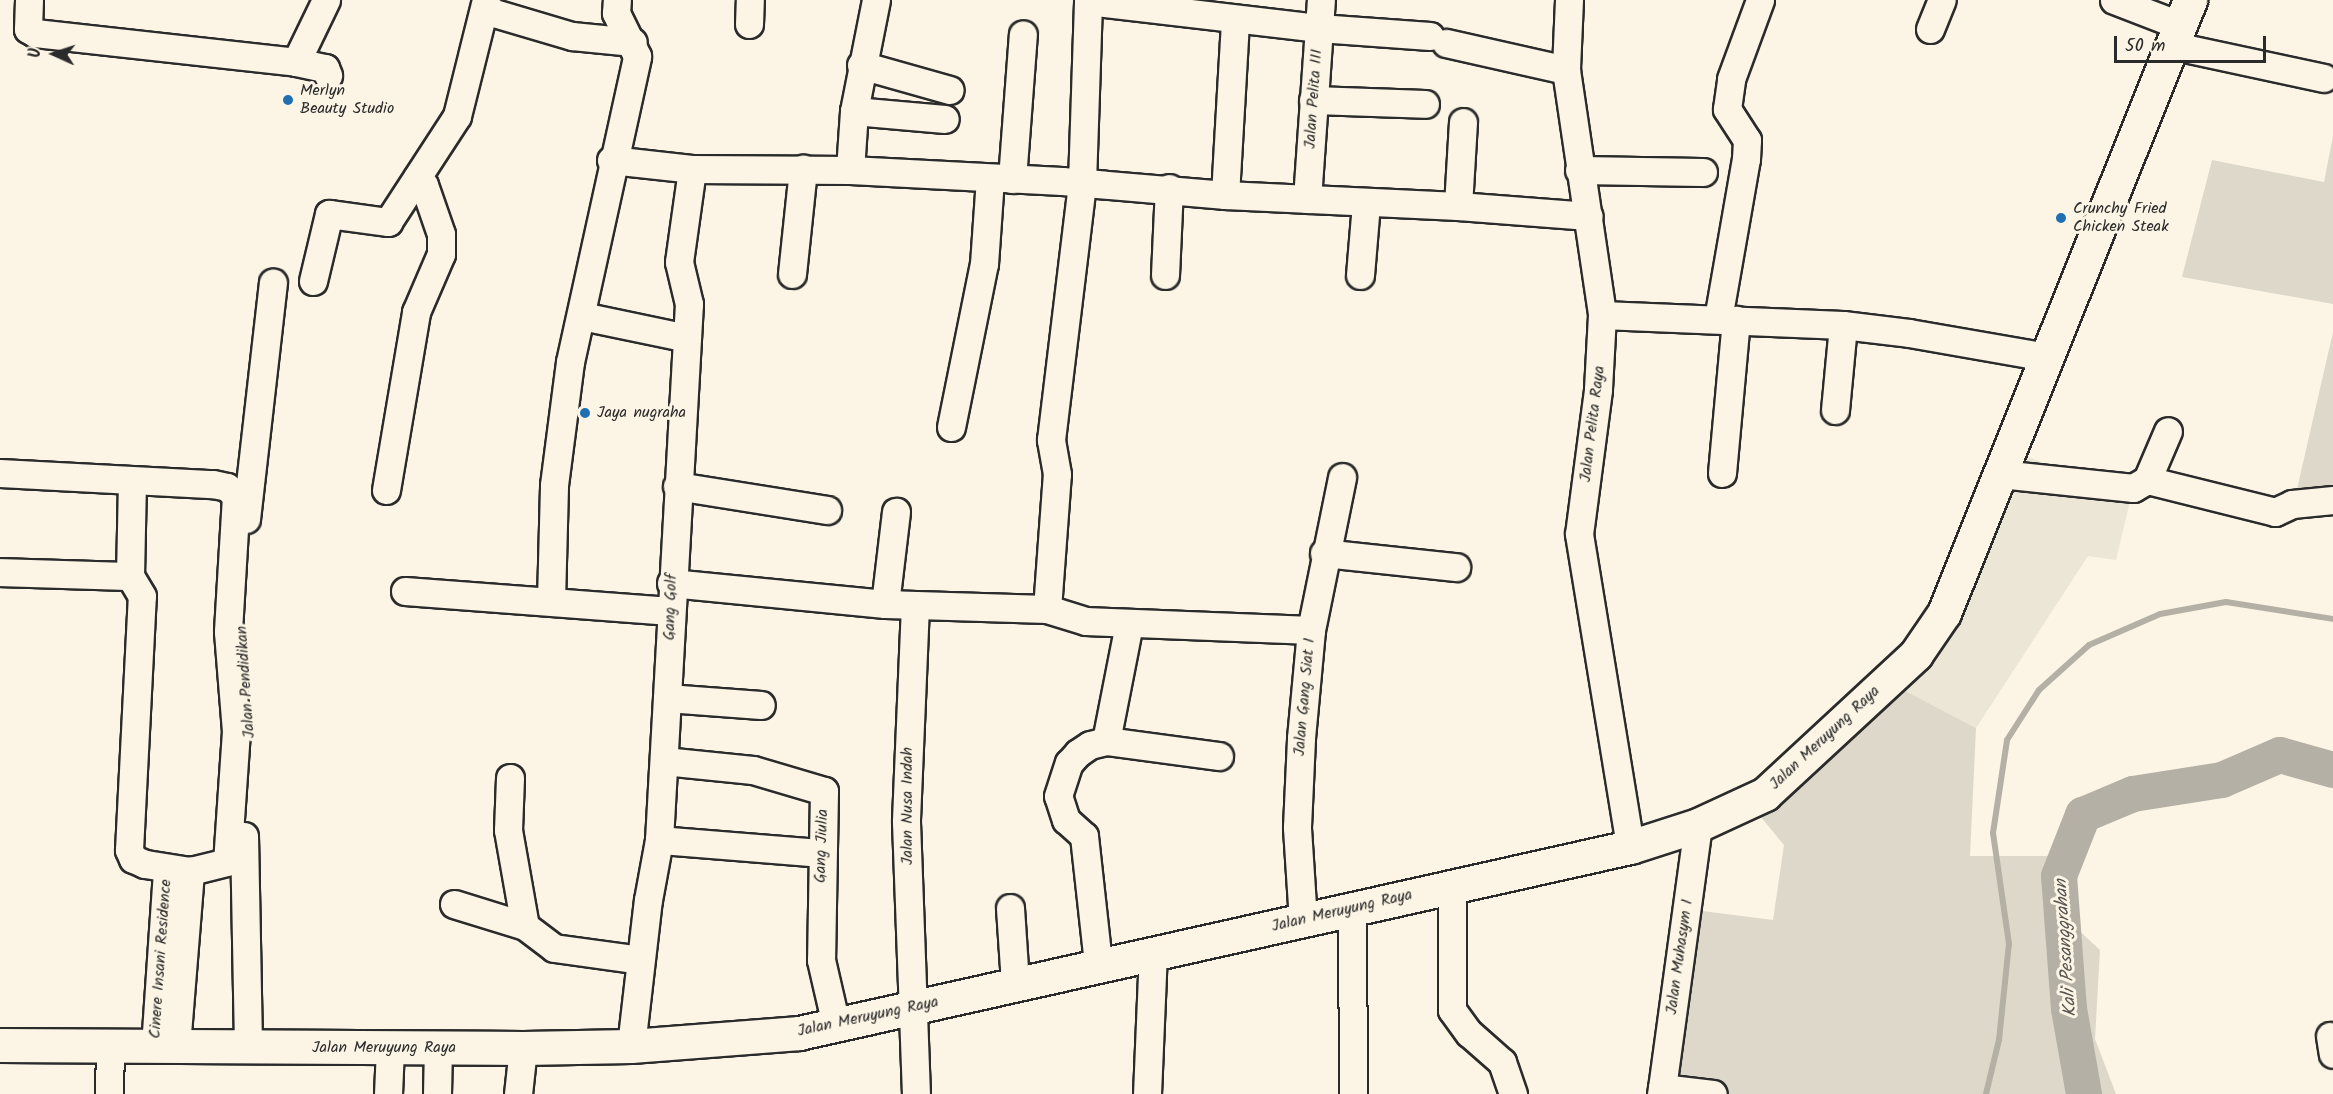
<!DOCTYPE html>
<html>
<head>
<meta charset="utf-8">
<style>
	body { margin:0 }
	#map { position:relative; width:2333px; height:1094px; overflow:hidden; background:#fcf5e5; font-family:Kalam,sans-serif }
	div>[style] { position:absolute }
	.built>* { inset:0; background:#ece6d7 }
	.green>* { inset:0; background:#ded8ca }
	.stream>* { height:6px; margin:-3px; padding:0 3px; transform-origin:3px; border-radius:3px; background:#b4b0a5 }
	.river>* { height:36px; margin:-18px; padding:0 18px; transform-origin:18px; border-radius:18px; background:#b4b0a5 }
	.roads { filter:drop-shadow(2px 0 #2b2b2b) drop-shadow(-2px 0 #2b2b2b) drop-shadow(0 2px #2b2b2b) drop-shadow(0 -2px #2b2b2b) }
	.minor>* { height:27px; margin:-13.5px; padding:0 13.5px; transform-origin:13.5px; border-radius:13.5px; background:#fcf5e5 }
	.major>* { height:33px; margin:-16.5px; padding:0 16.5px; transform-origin:16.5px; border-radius:16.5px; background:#fcf5e5 }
	.dots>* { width:16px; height:16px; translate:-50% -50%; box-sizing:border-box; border:3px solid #fcf5e5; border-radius:50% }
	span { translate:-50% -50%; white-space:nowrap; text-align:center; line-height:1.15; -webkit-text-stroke:6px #fcf5e5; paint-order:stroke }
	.poi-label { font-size:16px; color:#2b2b2b }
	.left { translate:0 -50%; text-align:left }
	.street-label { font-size:16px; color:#2b2b2b }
	.water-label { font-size:18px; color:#545350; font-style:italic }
	.north { position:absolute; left:24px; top:24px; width:60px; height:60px; -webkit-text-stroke:4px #fcf5e5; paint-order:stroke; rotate:273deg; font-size:16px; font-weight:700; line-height:24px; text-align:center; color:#2b2b2b }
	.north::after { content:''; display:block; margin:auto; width:21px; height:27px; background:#2b2b2b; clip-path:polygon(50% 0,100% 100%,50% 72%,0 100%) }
	.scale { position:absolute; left:2114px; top:36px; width:152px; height:27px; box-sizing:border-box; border:3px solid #2b2b2b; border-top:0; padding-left:8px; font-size:18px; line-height:21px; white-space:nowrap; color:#2b2b2b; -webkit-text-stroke:4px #fcf5e5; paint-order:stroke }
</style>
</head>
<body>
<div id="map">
	<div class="built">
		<i style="clip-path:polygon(2005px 448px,2131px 497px,2116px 560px,2088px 556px,1976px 728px,1894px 685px)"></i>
	</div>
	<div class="green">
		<i style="clip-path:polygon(2333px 136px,2333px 304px,2182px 277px,2212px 160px,2324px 182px)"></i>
		<i style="clip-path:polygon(2333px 332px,2333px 495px,2297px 489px)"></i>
		<i style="clip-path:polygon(1894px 685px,1976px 728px,1970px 856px,2061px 856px,2059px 912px,2100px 950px,2095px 1039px,2116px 1094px,1655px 1094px,1679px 908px,1773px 920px,1784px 845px,1756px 811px)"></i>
	</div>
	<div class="stream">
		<i style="left:1986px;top:1094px;width:56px;rotate:-76.5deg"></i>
		<i style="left:1999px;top:1040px;width:97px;rotate:-84.1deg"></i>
		<i style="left:2009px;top:944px;width:112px;rotate:-98.2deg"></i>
		<i style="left:1993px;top:833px;width:94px;rotate:-81.4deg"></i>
		<i style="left:2007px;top:740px;width:59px;rotate:-57.4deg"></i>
		<i style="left:2039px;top:690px;width:67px;rotate:-42deg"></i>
		<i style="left:2089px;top:645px;width:77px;rotate:-23.6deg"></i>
		<i style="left:2160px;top:614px;width:67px;rotate:-10.3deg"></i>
		<i style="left:2226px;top:602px;width:108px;rotate:9deg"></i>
	</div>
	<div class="river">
		<i style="left:2084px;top:1094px;width:86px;rotate:-100deg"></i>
		<i style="left:2069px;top:1009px;width:133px;rotate:-94.3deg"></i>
		<i style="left:2059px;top:876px;width:66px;rotate:-68.5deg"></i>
		<i style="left:2083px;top:815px;width:54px;rotate:-22.8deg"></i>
		<i style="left:2133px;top:794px;width:90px;rotate:-8.9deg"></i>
		<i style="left:2222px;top:780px;width:63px;rotate:-23.3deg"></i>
		<i style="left:2280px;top:755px;width:55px;rotate:15.8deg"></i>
	</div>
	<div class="roads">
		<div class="minor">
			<i style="left:29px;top:0;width:29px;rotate:92deg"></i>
			<i style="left:28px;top:29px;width:8px;rotate:30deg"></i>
			<i style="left:35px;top:33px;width:263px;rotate:6.3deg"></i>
			<i style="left:296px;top:62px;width:30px;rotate:12deg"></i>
			<i style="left:325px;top:68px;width:8px;rotate:67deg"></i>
			<i style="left:1569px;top:0;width:70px;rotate:92.5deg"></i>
			<i style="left:1566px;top:70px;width:248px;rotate:81.6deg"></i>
			<i style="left:1602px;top:315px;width:75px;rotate:93.1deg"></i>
			<i style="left:1598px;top:390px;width:145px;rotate:97.5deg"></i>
			<i style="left:1579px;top:534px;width:317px;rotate:80.7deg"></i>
			<i style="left:2114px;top:0;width:70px;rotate:21deg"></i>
			<i style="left:1088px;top:1px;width:233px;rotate:6.7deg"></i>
			<i style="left:1319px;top:28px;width:111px;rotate:4.1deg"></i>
			<i style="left:484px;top:10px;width:92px;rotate:16.5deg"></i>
			<i style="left:572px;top:36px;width:61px;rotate:5.6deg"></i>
			<i style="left:749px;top:24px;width:24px;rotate:-88deg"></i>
			<i style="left:1930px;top:29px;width:31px;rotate:-68deg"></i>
			<i style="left:1446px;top:43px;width:123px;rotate:12.7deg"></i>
			<i style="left:2170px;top:45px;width:157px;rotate:12.1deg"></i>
			<i style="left:296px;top:62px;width:69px;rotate:-64.2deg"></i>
			<i style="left:861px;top:65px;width:92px;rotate:15.7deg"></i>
			<i style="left:1313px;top:100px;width:112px;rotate:2deg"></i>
			<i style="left:854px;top:111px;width:91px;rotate:5deg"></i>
			<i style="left:611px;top:160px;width:81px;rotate:6.3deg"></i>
			<i style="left:692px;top:169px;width:158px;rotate:0.4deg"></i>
			<i style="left:850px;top:170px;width:212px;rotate:3deg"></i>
			<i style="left:1062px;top:181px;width:164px;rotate:4.9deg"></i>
			<i style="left:1225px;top:195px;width:233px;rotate:2.7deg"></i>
			<i style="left:1458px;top:206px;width:131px;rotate:4.4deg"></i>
			<i style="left:850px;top:170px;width:59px;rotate:-86.1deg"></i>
			<i style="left:854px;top:111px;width:113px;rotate:-78.8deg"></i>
			<i style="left:1579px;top:170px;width:124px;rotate:0.9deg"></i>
			<i style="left:1012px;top:179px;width:145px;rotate:-85.7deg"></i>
			<i style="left:1225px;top:195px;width:176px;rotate:-86.7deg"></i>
			<i style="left:1307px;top:199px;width:199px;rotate:-86deg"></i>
			<i style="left:1458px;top:206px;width:84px;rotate:-86.6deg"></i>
			<i style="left:792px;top:274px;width:106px;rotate:-84deg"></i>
			<i style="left:1165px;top:275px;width:87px;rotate:-87.4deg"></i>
			<i style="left:1360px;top:275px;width:71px;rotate:-85.2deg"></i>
			<i style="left:313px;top:281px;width:69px;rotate:-76.6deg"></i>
			<i style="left:329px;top:214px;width:60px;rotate:7.7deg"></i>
			<i style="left:388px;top:222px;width:126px;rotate:-56.9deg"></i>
			<i style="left:457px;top:116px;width:120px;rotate:-76deg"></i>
			<i style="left:1602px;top:315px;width:241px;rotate:2.4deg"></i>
			<i style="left:1843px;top:325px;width:66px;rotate:6.9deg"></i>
			<i style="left:1909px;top:333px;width:139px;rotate:9.9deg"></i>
			<i style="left:582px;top:316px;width:107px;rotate:11.8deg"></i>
			<i style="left:1718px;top:319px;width:162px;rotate:-80.1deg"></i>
			<i style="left:1746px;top:159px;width:19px;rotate:-87deg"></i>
			<i style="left:1747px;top:140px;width:37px;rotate:-123deg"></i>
			<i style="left:1727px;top:109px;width:30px;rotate:-82deg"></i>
			<i style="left:1731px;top:79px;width:84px;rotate:-69.8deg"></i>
			<i style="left:1835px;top:410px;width:85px;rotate:-84.6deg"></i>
			<i style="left:951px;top:427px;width:166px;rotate:-78.6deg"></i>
			<i style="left:984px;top:264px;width:86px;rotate:-86deg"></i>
			<i style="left:0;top:473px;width:213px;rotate:3deg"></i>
			<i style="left:213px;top:484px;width:14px;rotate:12deg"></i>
			<i style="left:227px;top:487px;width:13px;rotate:45deg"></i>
			<i style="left:236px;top:496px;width:136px;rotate:93.4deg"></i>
			<i style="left:228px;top:632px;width:99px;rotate:85.4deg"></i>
			<i style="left:236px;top:731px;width:131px;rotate:93.9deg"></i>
			<i style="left:227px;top:862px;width:38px;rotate:166deg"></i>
			<i style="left:190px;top:871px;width:46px;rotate:-171.2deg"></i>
			<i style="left:145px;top:864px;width:13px;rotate:-157deg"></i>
			<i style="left:133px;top:859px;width:10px;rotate:-114deg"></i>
			<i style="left:129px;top:850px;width:254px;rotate:-87.1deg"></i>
			<i style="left:142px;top:596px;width:23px;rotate:-121deg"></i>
			<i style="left:130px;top:576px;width:94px;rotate:-88.8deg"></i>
			<i style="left:1722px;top:473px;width:154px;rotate:-84.8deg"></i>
			<i style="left:2000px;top:474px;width:134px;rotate:6deg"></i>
			<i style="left:2133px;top:488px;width:16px;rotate:-30deg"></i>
			<i style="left:2147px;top:480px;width:53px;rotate:-66.8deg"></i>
			<i style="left:2147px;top:480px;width:132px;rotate:14deg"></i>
			<i style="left:2275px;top:512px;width:19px;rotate:-25deg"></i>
			<i style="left:2292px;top:504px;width:41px;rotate:-5.6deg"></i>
			<i style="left:677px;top:486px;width:152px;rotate:9.1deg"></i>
			<i style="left:386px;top:490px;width:181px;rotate:-80.4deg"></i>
			<i style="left:416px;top:312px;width:63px;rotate:-66.7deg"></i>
			<i style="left:441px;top:254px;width:20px;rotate:-90deg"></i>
			<i style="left:441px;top:234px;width:52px;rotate:-109.1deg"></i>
			<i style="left:424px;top:185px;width:10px;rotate:-135deg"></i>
			<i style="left:246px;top:519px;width:238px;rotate:-83.5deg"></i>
			<i style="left:1324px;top:553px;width:133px;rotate:6.1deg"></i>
			<i style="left:0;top:572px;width:130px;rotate:1.8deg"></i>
			<i style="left:671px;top:583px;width:215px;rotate:5.6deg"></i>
			<i style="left:885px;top:604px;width:162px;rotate:1.8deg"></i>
			<i style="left:1047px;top:609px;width:135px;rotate:-85.8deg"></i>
			<i style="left:1057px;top:474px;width:35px;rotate:-100deg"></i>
			<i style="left:1051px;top:440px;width:259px;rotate:-83.1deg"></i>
			<i style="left:1082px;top:183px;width:183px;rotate:-88.1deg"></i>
			<i style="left:405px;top:591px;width:266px;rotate:4.3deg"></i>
			<i style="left:551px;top:601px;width:116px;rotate:-88.5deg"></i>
			<i style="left:554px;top:485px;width:124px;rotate:-82.6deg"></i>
			<i style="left:570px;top:362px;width:313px;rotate:-77.6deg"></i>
			<i style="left:637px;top:56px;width:48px;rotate:-116deg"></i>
			<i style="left:616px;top:13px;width:13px;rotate:-86deg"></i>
			<i style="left:885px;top:604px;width:93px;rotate:-83.2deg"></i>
			<i style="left:915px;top:605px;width:217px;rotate:92.4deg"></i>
			<i style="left:906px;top:822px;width:272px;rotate:87.9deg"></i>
			<i style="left:1047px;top:609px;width:41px;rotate:17.1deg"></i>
			<i style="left:1086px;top:621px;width:225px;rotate:2.3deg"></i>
			<i style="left:667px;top:698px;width:94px;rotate:4.3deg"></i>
			<i style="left:1106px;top:741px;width:114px;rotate:7.6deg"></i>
			<i style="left:664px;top:761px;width:89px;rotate:5.8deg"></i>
			<i style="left:753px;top:770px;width:74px;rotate:16.5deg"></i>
			<i style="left:824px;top:791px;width:169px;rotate:91deg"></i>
			<i style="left:821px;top:960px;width:67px;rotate:77deg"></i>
			<i style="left:510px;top:778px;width:52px;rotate:92.2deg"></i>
			<i style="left:508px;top:830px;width:97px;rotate:80deg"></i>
			<i style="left:525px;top:926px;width:36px;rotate:37deg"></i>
			<i style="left:554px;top:948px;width:87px;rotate:7.9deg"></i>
			<i style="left:244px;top:836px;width:211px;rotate:88.9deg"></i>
			<i style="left:659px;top:840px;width:163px;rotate:4.6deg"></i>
			<i style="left:1452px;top:884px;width:126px;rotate:90deg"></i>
			<i style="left:1452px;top:1010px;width:29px;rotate:54deg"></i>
			<i style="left:1469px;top:1033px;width:44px;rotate:41.3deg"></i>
			<i style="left:1502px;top:1062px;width:34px;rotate:71deg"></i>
			<i style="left:454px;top:904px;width:74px;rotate:17.2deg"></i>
			<i style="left:1010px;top:908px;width:76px;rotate:86.2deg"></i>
			<i style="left:1352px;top:909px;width:185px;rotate:89.7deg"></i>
			<i style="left:1303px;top:921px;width:94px;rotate:-93.7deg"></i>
			<i style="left:1297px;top:827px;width:89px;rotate:-87.4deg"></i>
			<i style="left:1301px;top:738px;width:108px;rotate:-84.7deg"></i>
			<i style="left:1311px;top:630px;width:156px;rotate:-78.5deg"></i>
			<i style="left:1098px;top:963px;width:128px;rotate:-96.3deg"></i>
			<i style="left:1084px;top:836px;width:24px;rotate:-138deg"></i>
			<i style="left:1066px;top:820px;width:25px;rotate:-108deg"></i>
			<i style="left:1058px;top:796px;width:35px;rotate:-72deg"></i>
			<i style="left:1069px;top:763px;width:13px;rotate:-48deg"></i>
			<i style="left:1078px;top:753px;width:14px;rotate:-34deg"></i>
			<i style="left:1090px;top:745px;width:16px;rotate:-14deg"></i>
			<i style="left:1106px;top:741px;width:119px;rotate:-78.9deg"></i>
			<i style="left:2330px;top:1036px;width:18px;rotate:81deg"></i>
			<i style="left:176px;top:1046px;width:176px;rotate:-85.4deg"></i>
			<i style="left:631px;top:1046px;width:147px;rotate:-83.4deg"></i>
			<i style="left:648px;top:900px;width:61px;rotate:-79.6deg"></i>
			<i style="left:659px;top:840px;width:537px;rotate:-86.8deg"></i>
			<i style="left:689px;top:304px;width:43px;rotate:-103.4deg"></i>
			<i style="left:679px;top:262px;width:94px;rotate:-82deg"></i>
			<i style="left:155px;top:1047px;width:177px;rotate:-86.1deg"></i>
			<i style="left:1662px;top:1088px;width:265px;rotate:-82.2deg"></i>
			<i style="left:109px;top:1094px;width:47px;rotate:-88.8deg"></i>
			<i style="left:388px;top:1094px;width:46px;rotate:-87.5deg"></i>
			<i style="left:437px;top:1094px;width:47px;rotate:-88.8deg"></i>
			<i style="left:518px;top:1094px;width:46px;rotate:-83.8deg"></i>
			<i style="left:1147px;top:1094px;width:142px;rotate:-87.6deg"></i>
			<i style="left:1661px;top:1094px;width:6px;rotate:-81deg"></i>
			<i style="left:1662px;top:1088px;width:51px;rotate:6.7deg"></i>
		</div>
		<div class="major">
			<i style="left:0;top:1045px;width:523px;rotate:0.33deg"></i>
			<i style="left:523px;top:1048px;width:108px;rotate:-1.1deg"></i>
			<i style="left:631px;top:1046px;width:169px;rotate:-4.4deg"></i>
			<i style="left:799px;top:1033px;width:852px;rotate:-12.62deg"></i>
			<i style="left:1630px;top:847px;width:71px;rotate:-17.9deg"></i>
			<i style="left:1698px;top:825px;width:74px;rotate:-24.8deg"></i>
			<i style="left:1765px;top:794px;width:206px;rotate:-42.8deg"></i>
			<i style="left:1916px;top:654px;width:50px;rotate:-55.7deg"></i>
			<i style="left:1944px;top:613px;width:661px;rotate:-68.13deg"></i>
		</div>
	</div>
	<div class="dots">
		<i style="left:288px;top:100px;background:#1f6fb2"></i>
		<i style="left:2061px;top:218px;background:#1f6fb2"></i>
		<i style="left:585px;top:413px;background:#1f6fb2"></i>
	</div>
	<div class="poi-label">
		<span class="left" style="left:300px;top:100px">Merlyn<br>Beauty Studio</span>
		<span class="left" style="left:2073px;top:218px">Crunchy Fried<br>Chicken Steak</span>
		<span class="left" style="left:597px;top:413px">Jaya nugraha</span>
	</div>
	<div class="street-label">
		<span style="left:1314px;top:99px;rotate:-86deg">Jalan Pelita III</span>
		<span style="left:1593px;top:424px;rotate:-83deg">Jalan Pelita Raya</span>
		<span style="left:671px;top:607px;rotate:-88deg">Gang Golf</span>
		<span style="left:246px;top:682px;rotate:-94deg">Jalan Pendidikan</span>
		<span style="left:1305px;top:697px;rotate:-85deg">Jalan Gang Siat I</span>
		<span style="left:1825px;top:738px;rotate:-43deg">Jalan Meruyung Raya</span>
		<span style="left:908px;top:806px;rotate:-90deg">Jalan Nusa Indah</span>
		<span style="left:822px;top:846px;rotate:-88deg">Gang Jiulia</span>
		<span style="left:1342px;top:911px;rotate:-13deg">Jalan Meruyung Raya</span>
		<span style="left:1680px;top:957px;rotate:-82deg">Jalan Muhasym I</span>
		<span style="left:161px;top:959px;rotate:-86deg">Cinere Insani Residence</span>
		<span style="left:868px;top:1017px;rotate:-12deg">Jalan Meruyung Raya</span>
		<span style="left:384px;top:1048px">Jalan Meruyung Raya</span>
	</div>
	<div class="water-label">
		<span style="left:2067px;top:948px;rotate:-94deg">Kali Pesanggrahan</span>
	</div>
	<div class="north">U</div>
	<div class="scale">50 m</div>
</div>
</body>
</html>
